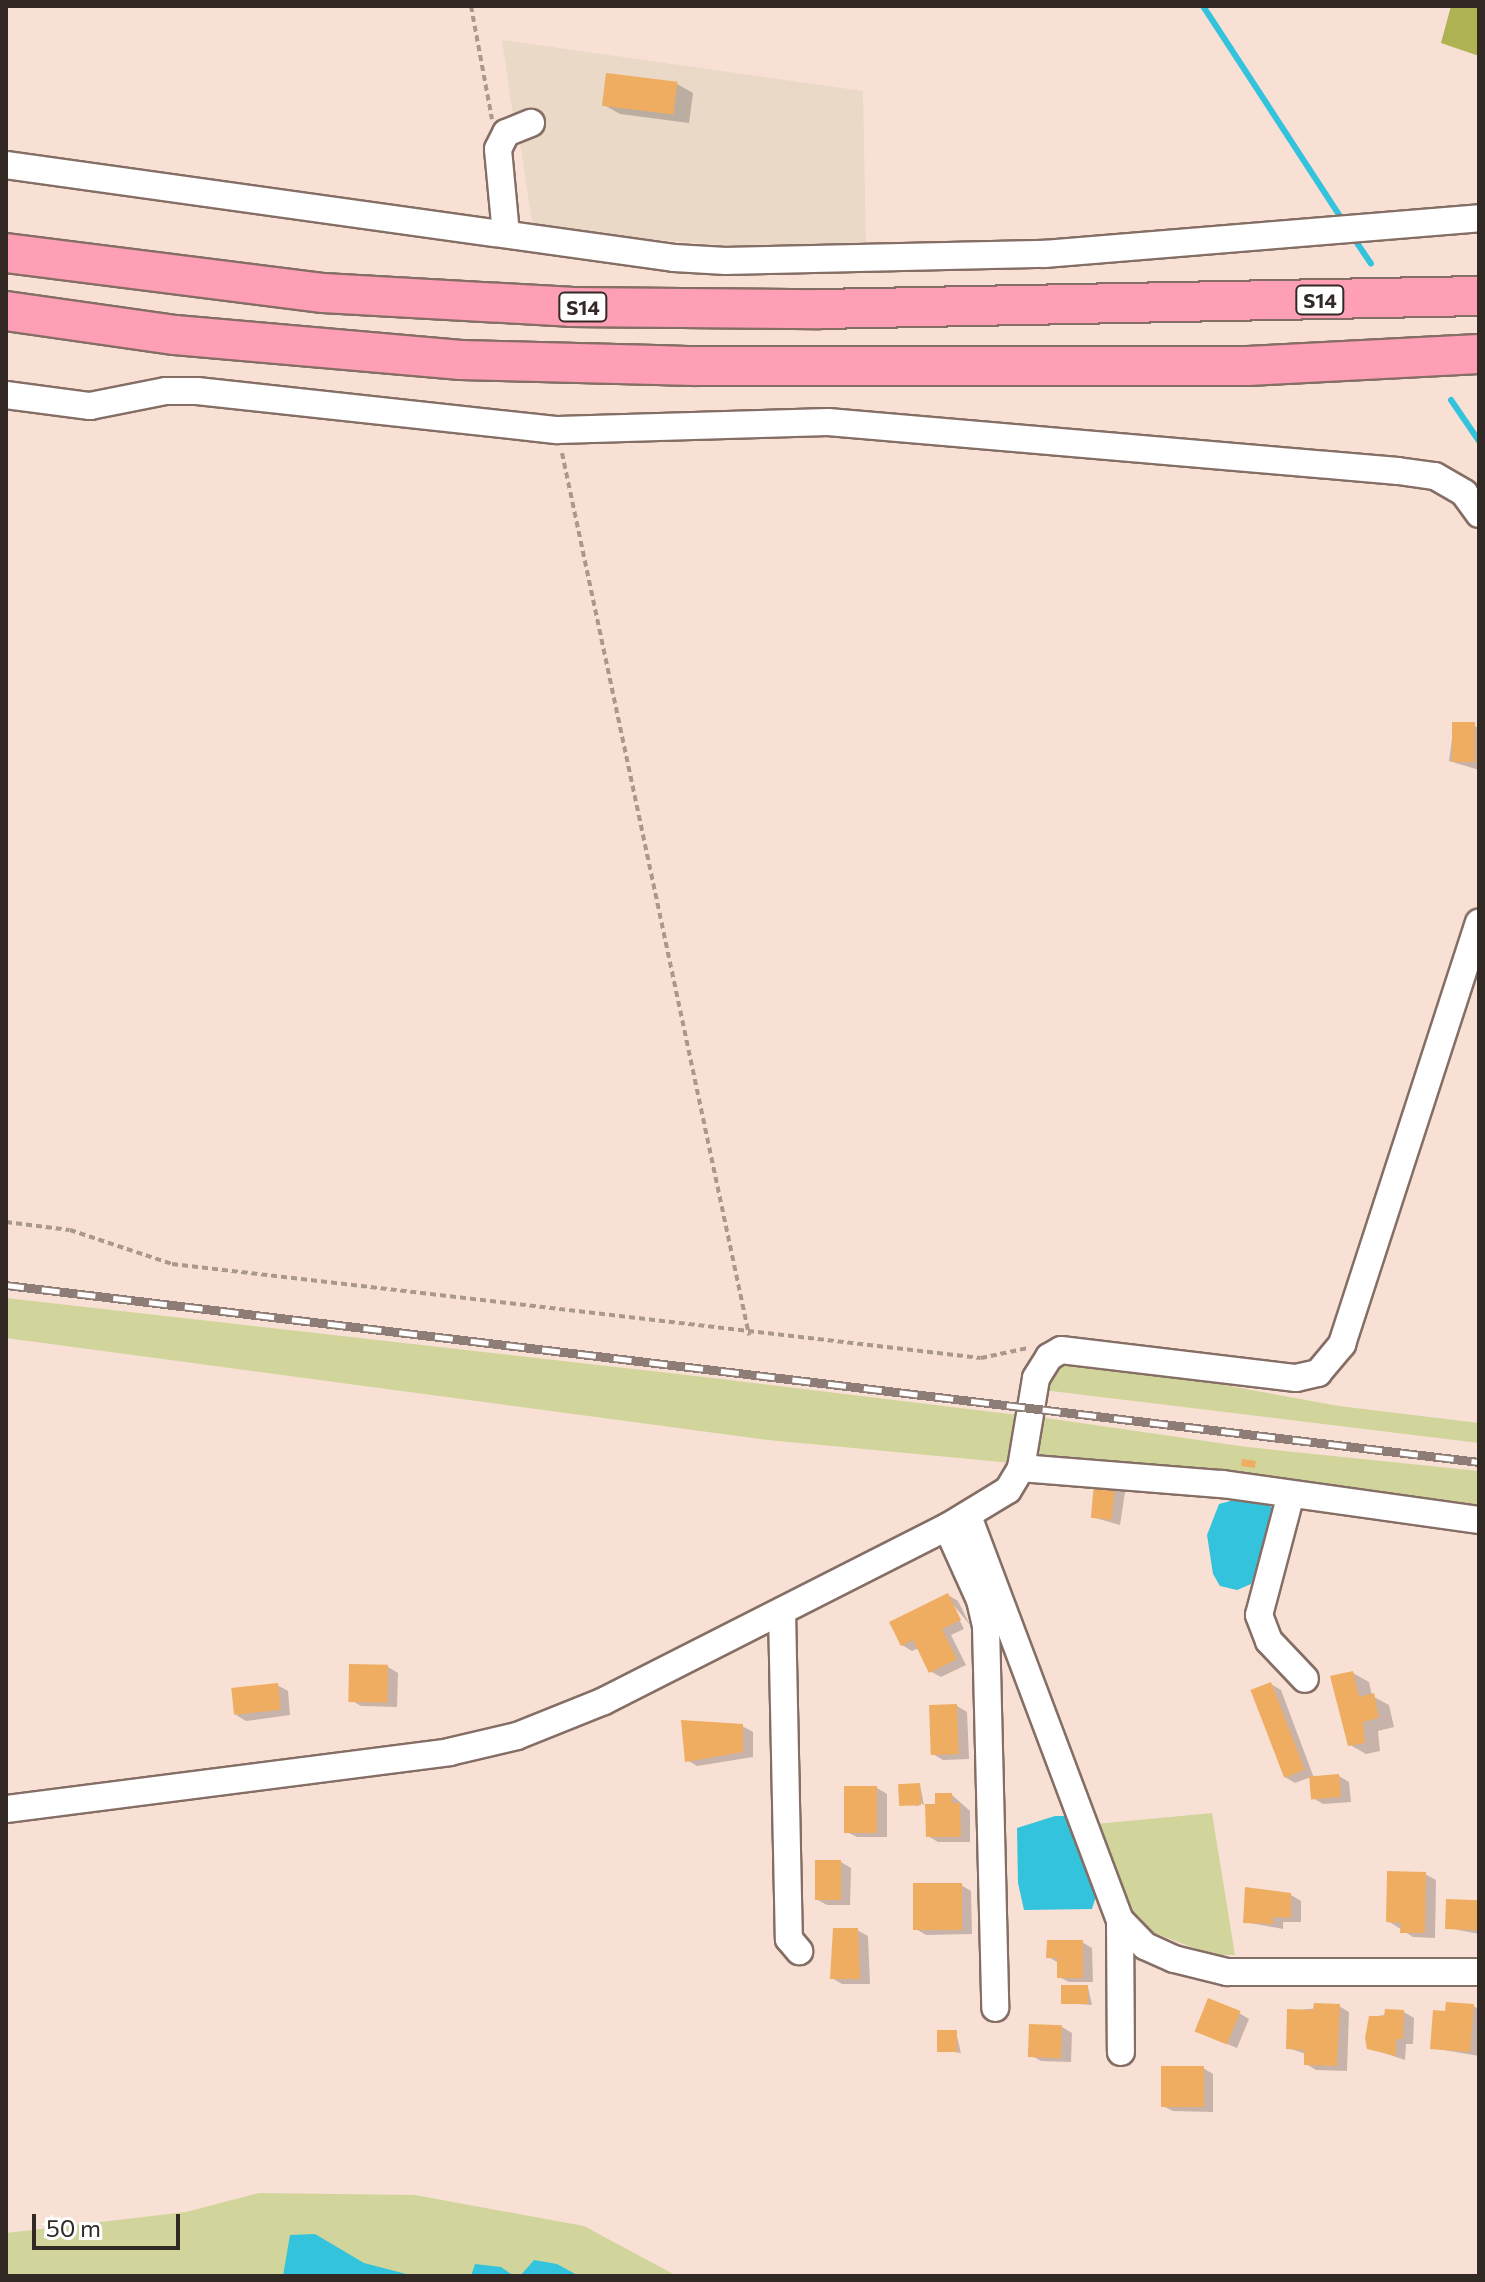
<!DOCTYPE html>
<html>
<head>
<meta charset="utf-8">
<style>
	body { margin:0 }
	#map { position:relative; width:1485px; height:2282px; overflow:hidden; background:#f9e0d5; font-family:Commissioner,sans-serif }
	div>[style] { position:absolute }
	.industrial>* { inset:0; background:#ead9c7 }
	.green>* { inset:0; background:#d1d59b }
	.forest>* { inset:0; background:#afb252 }
	.water>* { inset:0; background:#34c3dc }
	.shadow>* { inset:0; background:#0003 }
	.stream>* { height:6px; margin:-3px; padding:0 3px; transform-origin:3px; border-radius:3px; background:#34c3dc }
	.building>* { inset:0; background:#eead60; transform-origin:0 0 }
	.path>* { height:4px; margin-top:-2px; transform-origin:0; background:repeating-linear-gradient(90deg,#aa978e 0 6px,transparent 0 10px) }
	.roads { filter:drop-shadow(2px 0 #856e65) drop-shadow(-2px 0 #856e65) drop-shadow(0 2px #856e65) drop-shadow(0 -2px #856e65) }
	.minor>* { height:26px; margin:-13px; padding:0 13px; transform-origin:13px; border-radius:13px; background:#fff }
	.highway>* { height:38px; margin:-19px; padding:0 19px; transform-origin:19px; border-radius:19px; background:#fe9fb5 }
	.rail>* { height:9px; margin-top:-4.5px; transform-origin:0; background:repeating-linear-gradient(90deg,#fff 0 18px,#8e7d76 0 36px); box-sizing:border-box; border-block:2px solid #8e7d76 }
	span { translate:-50% -50%; white-space:nowrap; text-align:center; line-height:1.15; -webkit-text-stroke:7px #fff; paint-order:stroke }
	.shield-label span { padding:2px 6px; background:#fff; border:2px solid; border-radius:6px; -webkit-text-stroke-width:0 }
	.shield-label { font-size:20px; color:#322824; font-weight:700 }
	.frame { position:absolute; inset:0; border:8px solid #322824; pointer-events:none }
	.scale { position:absolute; left:32px; top:2214px; width:148px; height:36px; box-sizing:border-box; border:4px solid #322824; border-top:0; padding-left:10px; font-size:24px; line-height:28px; white-space:nowrap; color:#322824; -webkit-text-stroke:6px #fff; paint-order:stroke }
</style>
</head>
<body>
<div id="map">
	<div class="industrial">
		<i style="clip-path:polygon(502px 40px,863px 91px,866px 245px,755px 248px,533px 229px,520px 143px,531px 139px,531px 118px,513px 116px)"></i>
	</div>
	<div class="green">
		<i style="clip-path:polygon(6px 1298px,713px 1378px,1019px 1415px,1012px 1463px,768px 1440px,6px 1338px)"></i>
		<i style="clip-path:polygon(1076px 1358px,1339px 1406px,1479px 1423px,1479px 1443px,1043px 1390px,1049px 1369px)"></i>
		<i style="clip-path:polygon(1039px 1417px,1247px 1447px,1479px 1471px,1479px 1508px,1046px 1458px,1036px 1451px)"></i>
		<i style="clip-path:polygon(1212px 1813px,1235px 1955px,1213px 1955px,1143px 1929px,1128px 1911px,1096px 1824px)"></i>
		<i style="clip-path:polygon(259px 2193px,415px 2195px,584px 2226px,677px 2276px,6px 2276px,6px 2233px,186px 2212px)"></i>
	</div>
	<div class="forest">
		<i style="clip-path:polygon(1451px 6px,1479px 6px,1479px 56px,1441px 43px)"></i>
	</div>
	<div class="water">
		<i style="clip-path:polygon(1238px 1499px,1269px 1503px,1274px 1512px,1251px 1584px,1237px 1590px,1220px 1586px,1213px 1574px,1207px 1535px,1219px 1504px)"></i>
		<i style="clip-path:polygon(1055px 1816px,1068px 1816px,1096px 1896px,1092px 1909px,1024px 1910px,1018px 1883px,1017px 1828px)"></i>
		<i style="clip-path:polygon(315px 2234px,364px 2263px,414px 2276px,283px 2276px,290px 2235px)"></i>
		<i style="clip-path:polygon(534px 2260px,557px 2264px,579px 2276px,520px 2276px)"></i>
		<i style="clip-path:polygon(475px 2264px,501px 2267px,514px 2276px,471px 2276px)"></i>
	</div>
	<div class="shadow">
		<i style="clip-path:polygon(677px 84px,693px 93px,689px 123px,620px 114px,604px 105px)"></i>
		<i style="clip-path:polygon(1454px 724px,1479px 727px,1479px 770px,1449px 761px)"></i>
		<i style="clip-path:polygon(1114px 1486px,1125px 1492px,1120px 1525px,1092px 1517px)"></i>
		<i style="clip-path:polygon(948px 1595px,958px 1601px,970px 1625px,950px 1601px,964px 1629px,951px 1635px,966px 1665px,941px 1677px,930px 1671px,919px 1648px,912px 1651px,902px 1645px)"></i>
		<i style="clip-path:polygon(388px 1667px,398px 1673px,397px 1707px,361px 1706px,351px 1700px)"></i>
		<i style="clip-path:polygon(1353px 1673px,1369px 1682px,1372px 1696px,1389px 1705px,1394px 1727px,1378px 1731px,1380px 1751px,1366px 1754px,1350px 1745px)"></i>
		<i style="clip-path:polygon(1271px 1684px,1281px 1690px,1314px 1778px,1339px 1776px,1349px 1782px,1351px 1802px,1323px 1804px,1313px 1798px,1311px 1777px,1295px 1783px,1285px 1777px)"></i>
		<i style="clip-path:polygon(277px 1685px,288px 1691px,290px 1715px,246px 1721px,236px 1715px)"></i>
		<i style="clip-path:polygon(957px 1706px,967px 1712px,969px 1759px,943px 1760px,933px 1754px)"></i>
		<i style="clip-path:polygon(742px 1726px,753px 1732px,753px 1757px,697px 1766px,687px 1760px)"></i>
		<i style="clip-path:polygon(920px 1785px,924px 1805px,913px 1798px,919px 1806px,900px 1804px)"></i>
		<i style="clip-path:polygon(877px 1788px,887px 1794px,887px 1837px,857px 1837px,847px 1832px)"></i>
		<i style="clip-path:polygon(952px 1795px,970px 1811px,970px 1842px,938px 1842px,928px 1836px,937px 1806px)"></i>
		<i style="clip-path:polygon(841px 1862px,851px 1868px,850px 1905px,827px 1905px,816px 1899px)"></i>
		<i style="clip-path:polygon(1425px 1874px,1436px 1880px,1435px 1938px,1413px 1937px,1388px 1921px)"></i>
		<i style="clip-path:polygon(961px 1885px,971px 1891px,972px 1934px,926px 1935px,916px 1929px)"></i>
		<i style="clip-path:polygon(1291px 1895px,1301px 1901px,1301px 1922px,1283px 1922px,1283px 1929px,1245px 1922px)"></i>
		<i style="clip-path:polygon(1479px 1902px,1479px 1934px,1448px 1928px)"></i>
		<i style="clip-path:polygon(857px 1930px,868px 1936px,870px 1984px,842px 1984px,832px 1978px)"></i>
		<i style="clip-path:polygon(1082px 1942px,1092px 1948px,1093px 1982px,1069px 1982px,1059px 1977px,1059px 1963px,1048px 1957px)"></i>
		<i style="clip-path:polygon(1088px 1987px,1092px 2005px,1063px 2003px)"></i>
		<i style="clip-path:polygon(1339px 2006px,1349px 2012px,1347px 2071px,1316px 2070px,1306px 2064px,1306px 2054px,1288px 2048px,1289px 2011px)"></i>
		<i style="clip-path:polygon(1473px 2006px,1479px 2009px,1479px 2056px,1432px 2048px,1447px 2013px)"></i>
		<i style="clip-path:polygon(1404px 2012px,1414px 2018px,1413px 2044px,1406px 2044px,1405px 2060px,1369px 2048px,1371px 2017px)"></i>
		<i style="clip-path:polygon(1239px 2013px,1249px 2019px,1237px 2048px,1207px 2036px)"></i>
		<i style="clip-path:polygon(1062px 2027px,1072px 2033px,1071px 2062px,1041px 2061px,1031px 2055px)"></i>
		<i style="clip-path:polygon(956px 2032px,961px 2053px,940px 2050px)"></i>
		<i style="clip-path:polygon(1203px 2068px,1213px 2074px,1213px 2112px,1173px 2111px,1163px 2106px)"></i>
	</div>
	<div class="stream">
		<i style="left:1203px;top:6px;width:257px;rotate:56.9deg"></i>
		<i style="left:1353px;top:237px;width:32px;rotate:56deg"></i>
		<i style="left:1451px;top:400px;width:50px;rotate:55.7deg"></i>
	</div>
	<div class="building">
		<i style="left:606px;top:73px;width:72px;height:33px;rotate:7deg"></i>
		<i style="left:1452px;top:722px;width:23px;height:40px"></i>
		<i style="left:1242px;top:1459px;width:14px;height:7px;rotate:8deg"></i>
		<i style="left:1094px;top:1482px;width:21px;height:36px;rotate:5deg"></i>
		<i style="clip-path:polygon(948px 1593px,961px 1620px,942px 1629px,957px 1659px,929px 1673px,913px 1640px,901px 1646px,889px 1622px)"></i>
		<i style="left:349px;top:1664px;width:39px;height:38px;rotate:1deg"></i>
		<i style="clip-path:polygon(1353px 1671px,1359px 1697px,1374px 1693px,1379px 1718px,1363px 1722px,1365px 1743px,1348px 1746px,1330px 1676px)"></i>
		<i style="left:1271px;top:1682px;width:94px;height:22px;rotate:69deg"></i>
		<i style="left:278px;top:1683px;width:27px;height:47px;rotate:84deg"></i>
		<i style="left:957px;top:1704px;width:50px;height:28px;rotate:88deg"></i>
		<i style="clip-path:polygon(681px 1720px,743px 1724px,743px 1752px,685px 1762px)"></i>
		<i style="left:1339px;top:1774px;width:23px;height:30px;rotate:85deg"></i>
		<i style="left:920px;top:1783px;width:22px;height:22px;rotate:87deg"></i>
		<i style="left:844px;top:1786px;width:33px;height:47px"></i>
		<i style="clip-path:polygon(935px 1793px,952px 1793px,952px 1803px,960px 1803px,961px 1837px,926px 1837px,925px 1804px,935px 1804px)"></i>
		<i style="left:815px;top:1860px;width:26px;height:40px"></i>
		<i style="clip-path:polygon(1387px 1871px,1426px 1872px,1425px 1933px,1400px 1933px,1401px 1923px,1386px 1922px)"></i>
		<i style="left:913px;top:1883px;width:49px;height:47px"></i>
		<i style="clip-path:polygon(1245px 1887px,1291px 1893px,1291px 1918px,1273px 1917px,1273px 1924px,1243px 1923px)"></i>
		<i style="left:1446px;top:1899px;width:33px;height:30px;rotate:2deg"></i>
		<i style="clip-path:polygon(833px 1928px,858px 1928px,860px 1979px,830px 1979px)"></i>
		<i style="clip-path:polygon(1047px 1940px,1083px 1940px,1083px 1978px,1057px 1978px,1057px 1958px,1046px 1958px)"></i>
		<i style="left:1088px;top:1985px;width:19px;height:27px;rotate:90deg"></i>
		<i style="left:1208px;top:1998px;width:35px;height:36px;rotate:22deg"></i>
		<i style="clip-path:polygon(1446px 2002px,1474px 2004px,1470px 2052px,1430px 2049px,1433px 2010px,1445px 2011px)"></i>
		<i style="clip-path:polygon(1314px 2003px,1340px 2004px,1337px 2066px,1304px 2065px,1304px 2050px,1286px 2049px,1287px 2009px,1313px 2010px)"></i>
		<i style="clip-path:polygon(1385px 2009px,1404px 2010px,1403px 2039px,1396px 2039px,1396px 2056px,1367px 2049px,1365px 2038px,1369px 2016px,1384px 2016px)"></i>
		<i style="left:1029px;top:2024px;width:33px;height:33px;rotate:2deg"></i>
		<i style="left:937px;top:2030px;width:20px;height:22px"></i>
		<i style="left:1161px;top:2066px;width:43px;height:41px"></i>
	</div>
	<div class="path">
		<i style="left:471px;top:6px;width:115px;rotate:79.5deg"></i>
		<i style="left:562px;top:453px;width:902px;rotate:78.03deg"></i>
		<i style="left:6px;top:1222px;width:64px;rotate:7.1deg"></i>
		<i style="left:70px;top:1230px;width:108px;rotate:18.4deg"></i>
		<i style="left:172px;top:1264px;width:814px;rotate:6.63deg"></i>
		<i style="left:981px;top:1358px;width:48px;rotate:-12deg"></i>
	</div>
	<div class="roads">
		<div class="minor">
			<i style="left:6px;top:165px;width:674px;rotate:7.93deg"></i>
			<i style="left:674px;top:258px;width:52px;rotate:3.3deg"></i>
			<i style="left:726px;top:261px;width:319px;rotate:-1.3deg"></i>
			<i style="left:1045px;top:254px;width:435px;rotate:-4.7deg"></i>
			<i style="left:506px;top:234px;width:85px;rotate:-95.4deg"></i>
			<i style="left:498px;top:149px;width:18px;rotate:-63deg"></i>
			<i style="left:506px;top:133px;width:27px;rotate:-22deg"></i>
			<i style="left:6px;top:395px;width:85px;rotate:7.5deg"></i>
			<i style="left:90px;top:406px;width:77px;rotate:-11.2deg"></i>
			<i style="left:166px;top:391px;width:31px"></i>
			<i style="left:197px;top:391px;width:363px;rotate:6.2deg"></i>
			<i style="left:558px;top:430px;width:270px;rotate:-1.7deg"></i>
			<i style="left:828px;top:422px;width:572px;rotate:4.91deg"></i>
			<i style="left:1398px;top:471px;width:37px;rotate:8deg"></i>
			<i style="left:1435px;top:476px;width:34px;rotate:30deg"></i>
			<i style="left:1464px;top:493px;width:26px;rotate:54deg"></i>
			<i style="left:1021px;top:1468px;width:202px;rotate:4.6deg"></i>
			<i style="left:1222px;top:1484px;width:260px;rotate:8deg"></i>
			<i style="left:1291px;top:1494px;width:125px;rotate:104.8deg"></i>
			<i style="left:1259px;top:1615px;width:28px;rotate:69deg"></i>
			<i style="left:1269px;top:1641px;width:52px;rotate:46.5deg"></i>
			<i style="left:968px;top:1516px;width:432px;rotate:69.4deg"></i>
			<i style="left:1120px;top:1920px;width:36px;rotate:46deg"></i>
			<i style="left:1145px;top:1946px;width:32px;rotate:24deg"></i>
			<i style="left:1174px;top:1959px;width:55px;rotate:13.8deg"></i>
			<i style="left:1227px;top:1972px;width:252px"></i>
			<i style="left:947px;top:1527px;width:80px;rotate:65.7deg"></i>
			<i style="left:980px;top:1600px;width:28px;rotate:77deg"></i>
			<i style="left:986px;top:1627px;width:381px;rotate:88.6deg"></i>
			<i style="left:782px;top:1611px;width:328px;rotate:88.8deg"></i>
			<i style="left:789px;top:1939px;width:16px;rotate:50deg"></i>
			<i style="left:6px;top:1809px;width:447px;rotate:-7.3deg"></i>
			<i style="left:449px;top:1752px;width:70px;rotate:-13.2deg"></i>
			<i style="left:517px;top:1736px;width:94px;rotate:-21.9deg"></i>
			<i style="left:604px;top:1701px;width:385px;rotate:-26.9deg"></i>
			<i style="left:947px;top:1527px;width:71px;rotate:-31.2deg"></i>
			<i style="left:1008px;top:1490px;width:26px;rotate:-59deg"></i>
			<i style="left:1021px;top:1468px;width:91px;rotate:-80.5deg"></i>
			<i style="left:1036px;top:1378px;width:25px;rotate:-58deg"></i>
			<i style="left:1049px;top:1357px;width:14px;rotate:-30deg"></i>
			<i style="left:1061px;top:1350px;width:237px;rotate:6.8deg"></i>
			<i style="left:1296px;top:1378px;width:23px;rotate:-13deg"></i>
			<i style="left:1318px;top:1373px;width:38px;rotate:-50deg"></i>
			<i style="left:1342px;top:1344px;width:443px;rotate:-72deg"></i>
			<i style="left:1120px;top:1920px;width:132px;rotate:89.6deg"></i>
		</div>
		<div class="highway">
			<i style="left:6px;top:253px;width:320px;rotate:7.2deg"></i>
			<i style="left:323px;top:293px;width:247px;rotate:3.2deg"></i>
			<i style="left:570px;top:307px;width:250px;rotate:0.5deg"></i>
			<i style="left:820px;top:309px;width:659px;rotate:-1.13deg"></i>
			<i style="left:6px;top:311px;width:171px;rotate:8.1deg"></i>
			<i style="left:175px;top:335px;width:287px;rotate:5deg"></i>
			<i style="left:461px;top:360px;width:234px;rotate:1.5deg"></i>
			<i style="left:695px;top:366px;width:553px"></i>
			<i style="left:1248px;top:366px;width:231px;rotate:-3deg"></i>
		</div>
	</div>
	<div class="rail">
		<i style="left:6px;top:1285px;width:1484px;rotate:6.85deg"></i>
	</div>
	<div class="shield-label">
		<span style="left:1320px;top:300px">S14</span>
		<span style="left:583px;top:307px">S14</span>
	</div>
	<div class="frame"></div>
	<div class="scale">50 m</div>
</div>
</body>
</html>
